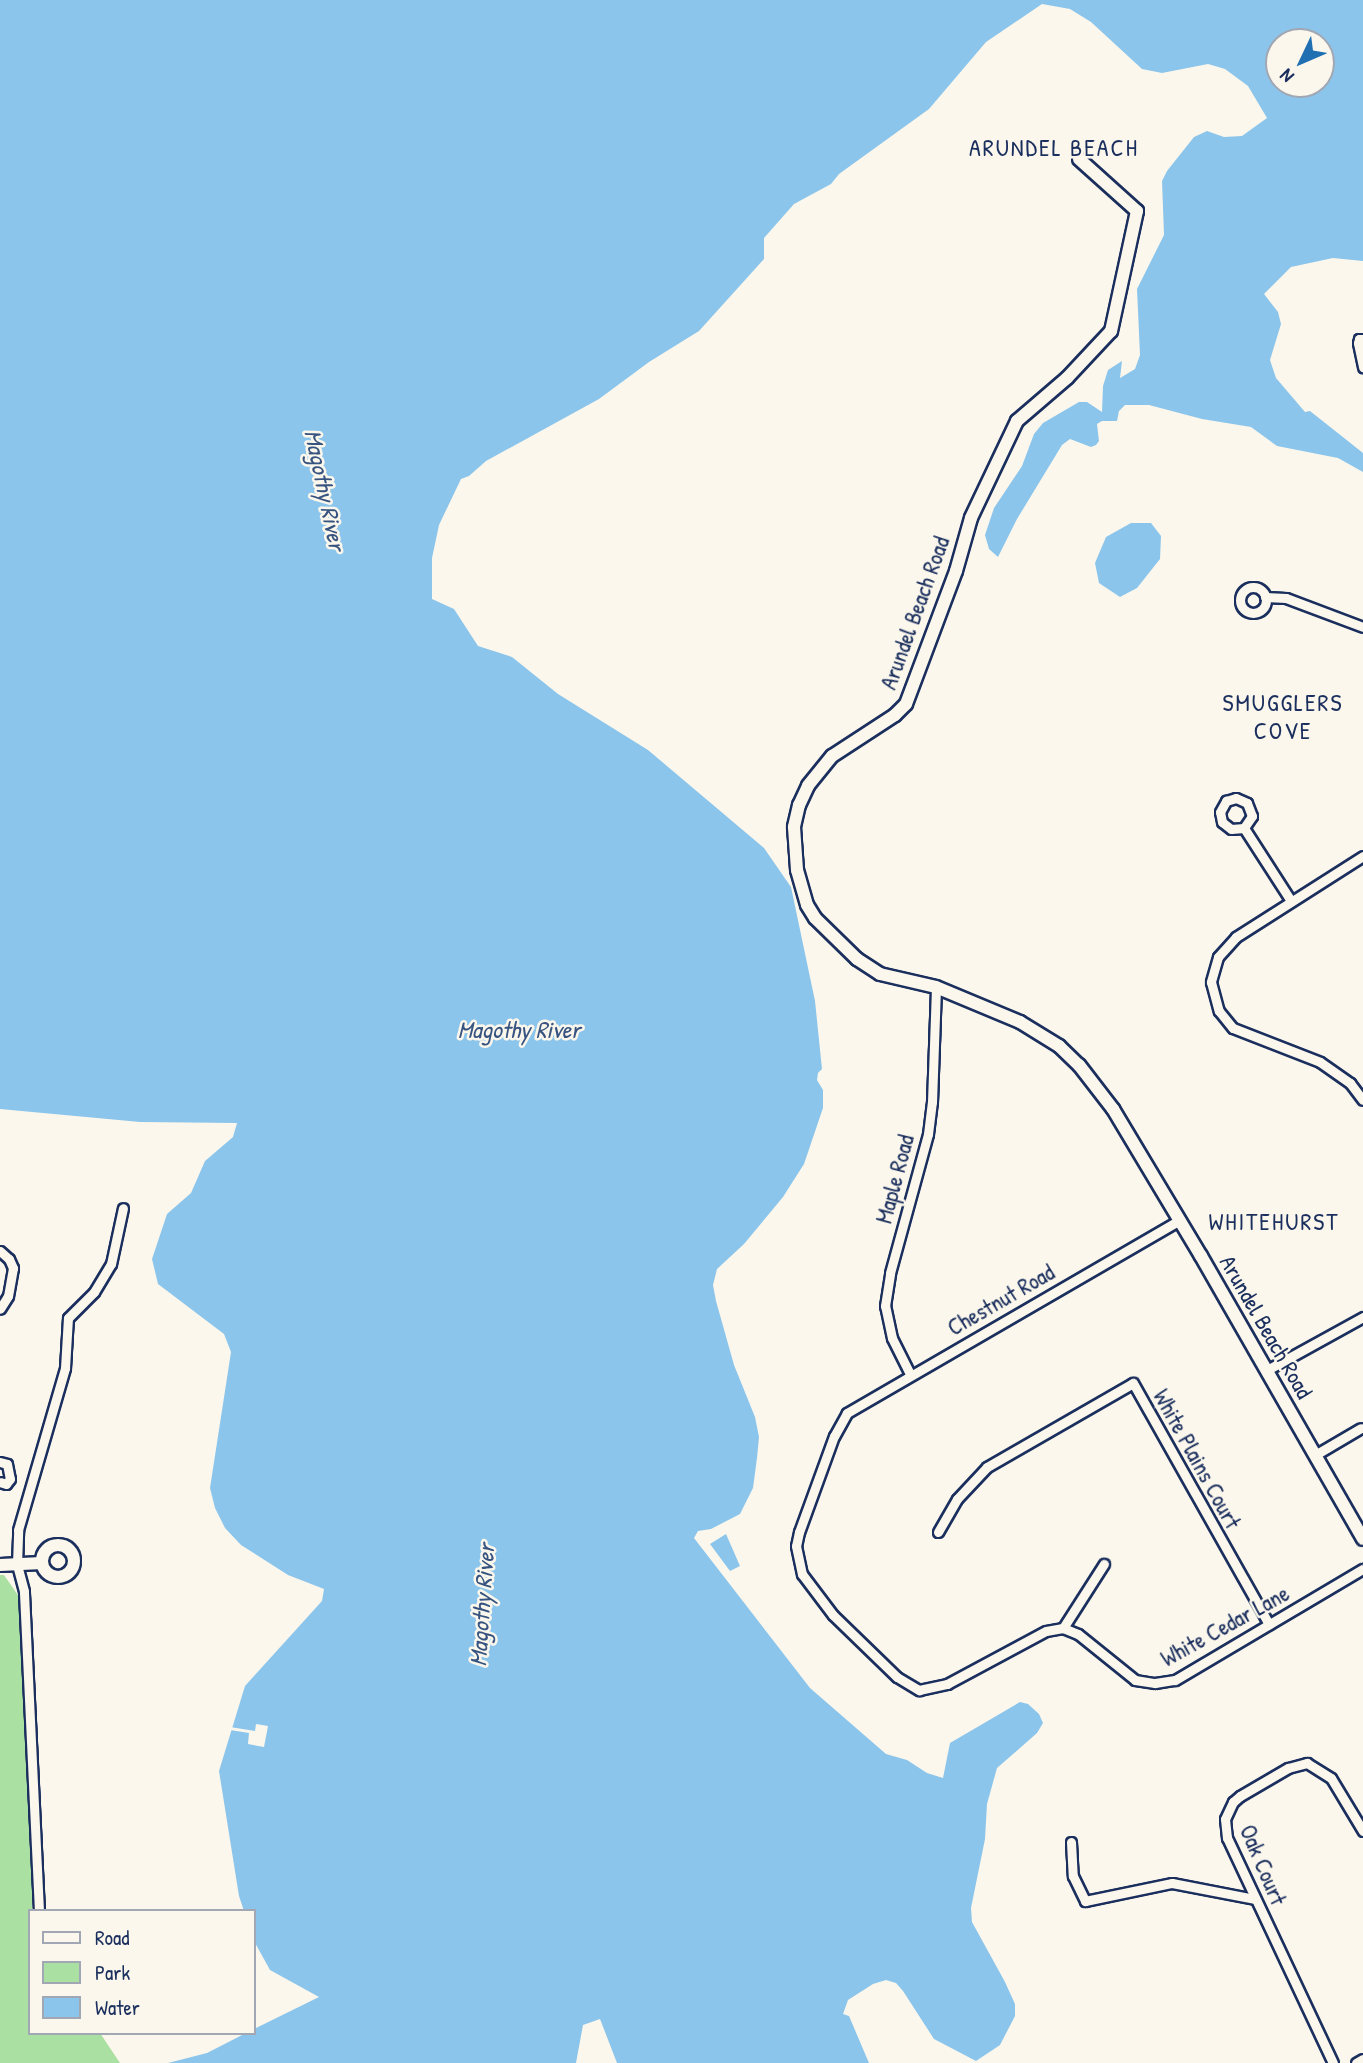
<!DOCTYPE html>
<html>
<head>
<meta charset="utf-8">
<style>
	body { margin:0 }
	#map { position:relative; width:1363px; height:2063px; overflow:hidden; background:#fbf7ec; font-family:"Patrick Hand",sans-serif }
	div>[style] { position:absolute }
	.green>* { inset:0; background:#aae0a2 }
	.water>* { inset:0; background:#8cc5eb }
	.pier>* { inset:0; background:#fbf7ec }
	.roads { filter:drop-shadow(2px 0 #1b2f5e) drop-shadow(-2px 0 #1b2f5e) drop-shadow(0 2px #1b2f5e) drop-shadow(0 -2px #1b2f5e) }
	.street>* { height:9px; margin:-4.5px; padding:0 4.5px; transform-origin:4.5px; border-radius:4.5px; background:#fbf7ec }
	.street>.ring { margin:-4.5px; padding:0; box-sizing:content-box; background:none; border:9px solid #fbf7ec; border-radius:50% }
	.secondary>* { height:12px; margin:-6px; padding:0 6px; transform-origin:6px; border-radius:6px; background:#fbf7ec }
	.secondary>.ring { margin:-6px; padding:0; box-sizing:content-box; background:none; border:12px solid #fbf7ec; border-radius:50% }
	span { translate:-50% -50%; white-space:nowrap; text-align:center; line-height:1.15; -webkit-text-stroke:5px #fbf7ec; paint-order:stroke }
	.street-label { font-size:23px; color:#1b2f5e }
	.neighbourhood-label { font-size:24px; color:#1b2f5e; letter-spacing:2px }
	.water-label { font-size:24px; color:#375481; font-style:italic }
	.legend { position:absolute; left:28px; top:1909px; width:228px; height:126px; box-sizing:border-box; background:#fbf7ec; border:2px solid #a1a7b3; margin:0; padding:9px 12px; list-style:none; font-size:21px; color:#1b2f5e }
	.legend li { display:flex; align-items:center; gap:14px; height:35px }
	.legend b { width:35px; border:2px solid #a1a7b3 }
	.north { position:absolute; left:1265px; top:28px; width:70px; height:70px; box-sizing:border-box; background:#fbf7ec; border:2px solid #a1a7b3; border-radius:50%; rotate:226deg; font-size:19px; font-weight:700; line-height:28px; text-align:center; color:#1b2f5e }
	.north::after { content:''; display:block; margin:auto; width:24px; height:32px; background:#1f6fb2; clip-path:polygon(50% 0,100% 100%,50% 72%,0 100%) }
</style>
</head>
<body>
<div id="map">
	<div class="green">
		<i style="clip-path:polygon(0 1575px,4px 1575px,20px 1598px,33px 1866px,30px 2033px,100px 2033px,120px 2063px,0 2063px)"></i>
	</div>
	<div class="water">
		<i style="clip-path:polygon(evenodd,0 0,1363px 0,1363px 261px,1333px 258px,1291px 267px,1264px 294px,1278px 312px,1281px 324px,1270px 360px,1276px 378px,1305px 412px,1310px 411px,1363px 453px,1363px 472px,1338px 458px,1277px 446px,1251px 427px,1202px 419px,1149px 405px,1125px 405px,1119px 411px,1117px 421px,1102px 421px,1097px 424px,1099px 441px,1096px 445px,1091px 447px,1070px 439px,1062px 445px,1017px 519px,998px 557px,989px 549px,985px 535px,994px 508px,1022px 466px,1034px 434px,1043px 423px,1079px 402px,1087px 402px,1102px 412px,1103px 386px,1108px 370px,1122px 361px,1120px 378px,1135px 369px,1140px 355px,1137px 289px,1164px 235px,1162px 181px,1167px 171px,1194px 137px,1207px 131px,1224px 137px,1242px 136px,1267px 118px,1248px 86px,1225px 69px,1208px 64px,1162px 73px,1142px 69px,1091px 22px,1070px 9px,1042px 4px,986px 42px,929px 109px,839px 174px,831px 184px,794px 204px,764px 238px,764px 259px,699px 331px,649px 362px,599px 399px,486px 461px,469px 476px,461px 479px,439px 525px,432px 558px,432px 599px,454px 609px,478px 646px,512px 657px,558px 694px,648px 750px,764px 848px,791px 887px,815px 1001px,822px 1069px,818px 1073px,817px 1080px,823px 1090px,823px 1108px,804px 1164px,783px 1197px,744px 1244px,717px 1269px,713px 1285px,716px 1301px,734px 1365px,755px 1417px,759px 1437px,757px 1458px,753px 1488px,740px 1514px,711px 1529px,698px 1531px,694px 1538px,810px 1688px,886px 1754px,907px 1760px,927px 1773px,943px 1778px,950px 1743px,1020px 1702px,1028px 1704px,1039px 1714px,1043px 1723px,1037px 1733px,997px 1768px,987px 1804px,985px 1839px,971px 1908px,972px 1922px,1005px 1982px,1015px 2004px,1015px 2016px,1000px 2045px,976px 2061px,934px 2039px,903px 1991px,896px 1983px,886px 1980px,873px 1984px,848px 2000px,843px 2014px,849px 2016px,869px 2063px,617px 2063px,600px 2019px,583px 2025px,576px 2063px,168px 2063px,207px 2053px,246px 2033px,254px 2033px,254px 2029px,319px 1997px,270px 1970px,254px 1941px,254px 1911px,244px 1911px,239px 1896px,219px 1771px,245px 1686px,322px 1601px,324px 1589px,288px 1575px,241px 1545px,225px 1528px,215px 1508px,210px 1488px,231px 1352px,224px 1334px,158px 1284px,152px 1259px,167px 1214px,191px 1193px,205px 1161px,233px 1137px,237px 1123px,140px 1122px,0 1109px,0 0,1279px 42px,1321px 42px,1321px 84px,1279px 84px,1279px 42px)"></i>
		<i style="clip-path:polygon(1131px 523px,1151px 523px,1161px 536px,1160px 559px,1137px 588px,1120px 597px,1099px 583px,1095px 563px,1106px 537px)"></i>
		<i style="clip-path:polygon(726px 1534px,740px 1566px,730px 1571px,710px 1544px)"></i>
	</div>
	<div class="pier">
		<i style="clip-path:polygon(256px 1724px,268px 1726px,264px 1747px,248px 1744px,249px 1733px,230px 1730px,230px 1727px,255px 1731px)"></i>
	</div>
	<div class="roads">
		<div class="street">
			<i style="left:1363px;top:339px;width:4px;rotate:180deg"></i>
			<i style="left:1359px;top:339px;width:4px;rotate:104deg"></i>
			<i style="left:1358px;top:343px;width:25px;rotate:78deg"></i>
			<i class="ring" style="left:1240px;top:587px;width:17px;height:17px"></i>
			<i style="left:1265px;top:597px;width:21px;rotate:3deg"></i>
			<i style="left:1286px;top:598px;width:82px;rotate:20.6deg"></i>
			<i style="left:1244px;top:828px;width:13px;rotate:176deg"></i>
			<i style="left:1231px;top:829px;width:11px;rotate:-142deg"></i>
			<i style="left:1222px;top:822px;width:10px;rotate:-101deg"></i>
			<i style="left:1220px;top:812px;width:13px;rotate:-61deg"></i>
			<i style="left:1226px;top:801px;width:10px;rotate:-17deg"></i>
			<i style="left:1236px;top:798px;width:12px;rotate:24deg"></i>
			<i style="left:1247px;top:803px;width:14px;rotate:69deg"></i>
			<i style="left:1252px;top:816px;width:14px;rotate:124deg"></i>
			<i style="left:1244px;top:828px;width:87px;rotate:57.2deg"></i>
			<i style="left:1363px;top:856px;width:151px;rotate:147.5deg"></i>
			<i style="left:1236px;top:937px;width:27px;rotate:132deg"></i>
			<i style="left:1218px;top:957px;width:26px;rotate:106deg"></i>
			<i style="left:1211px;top:982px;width:30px;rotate:75deg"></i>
			<i style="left:1219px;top:1011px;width:22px;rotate:51deg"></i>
			<i style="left:1233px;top:1028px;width:93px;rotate:21.3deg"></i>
			<i style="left:1320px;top:1062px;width:37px;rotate:35deg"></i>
			<i style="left:1350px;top:1083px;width:21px;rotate:53deg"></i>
			<i style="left:1178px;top:1221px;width:383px;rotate:149.9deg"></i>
			<i style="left:847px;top:1413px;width:26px;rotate:119deg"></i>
			<i style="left:834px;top:1436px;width:102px;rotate:110deg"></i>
			<i style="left:799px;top:1532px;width:14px;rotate:102deg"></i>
			<i style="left:796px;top:1546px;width:29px;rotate:78deg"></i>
			<i style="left:802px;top:1574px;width:51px;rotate:52.9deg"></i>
			<i style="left:833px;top:1615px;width:89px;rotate:44.1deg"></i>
			<i style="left:897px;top:1677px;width:26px;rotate:31deg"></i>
			<i style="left:919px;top:1690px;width:29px;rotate:-12deg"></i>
			<i style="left:947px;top:1684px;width:112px;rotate:-28.2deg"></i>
			<i style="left:1046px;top:1631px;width:17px;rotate:-10deg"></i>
			<i style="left:1063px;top:1628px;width:16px;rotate:22deg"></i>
			<i style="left:1078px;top:1634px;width:73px;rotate:38.9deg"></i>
			<i style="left:1135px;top:1680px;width:20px;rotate:9deg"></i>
			<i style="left:1155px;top:1683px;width:20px;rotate:-9deg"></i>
			<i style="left:1175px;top:1680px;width:218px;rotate:-30.6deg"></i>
			<i style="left:0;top:1251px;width:12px;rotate:42deg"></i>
			<i style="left:9px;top:1259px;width:10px;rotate:66deg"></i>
			<i style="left:13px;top:1268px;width:28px;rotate:100deg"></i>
			<i style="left:8px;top:1296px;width:15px;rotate:122deg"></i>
			<i style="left:1267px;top:1370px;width:110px;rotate:-28.9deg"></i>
			<i style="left:910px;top:1374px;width:40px;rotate:-116.6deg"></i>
			<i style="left:892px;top:1338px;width:33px;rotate:-102deg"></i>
			<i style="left:885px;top:1306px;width:33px;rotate:-81deg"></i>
			<i style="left:890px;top:1273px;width:144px;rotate:-74.7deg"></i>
			<i style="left:928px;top:1134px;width:32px;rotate:-83deg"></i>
			<i style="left:932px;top:1102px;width:115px;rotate:-88deg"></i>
			<i style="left:1315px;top:1455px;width:53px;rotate:-30.4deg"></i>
			<i style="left:0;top:1462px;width:7px;rotate:16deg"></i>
			<i style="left:7px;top:1464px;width:15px;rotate:79deg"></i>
			<i style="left:10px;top:1479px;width:6px;rotate:129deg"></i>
			<i style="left:6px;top:1484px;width:6px;rotate:-162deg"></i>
			<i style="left:938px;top:1532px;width:38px;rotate:-60deg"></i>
			<i style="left:957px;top:1499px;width:44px;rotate:-46.8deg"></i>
			<i style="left:987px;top:1467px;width:168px;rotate:-29.9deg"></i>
			<i style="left:1133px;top:1383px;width:277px;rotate:60.6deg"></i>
			<i style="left:1063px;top:1628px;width:76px;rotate:-57.4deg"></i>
			<i style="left:1071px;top:1842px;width:34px;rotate:87deg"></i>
			<i style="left:1073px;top:1876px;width:28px;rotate:64deg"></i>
			<i style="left:1085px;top:1901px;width:89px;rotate:-11.7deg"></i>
			<i style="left:1172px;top:1883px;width:85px;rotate:10.9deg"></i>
			<i style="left:39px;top:1911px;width:320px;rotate:-92.7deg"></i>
			<i style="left:24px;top:1591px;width:27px;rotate:-105deg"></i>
			<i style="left:17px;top:1565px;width:35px;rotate:-88deg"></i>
			<i style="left:18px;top:1530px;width:169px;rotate:-73.8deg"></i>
			<i style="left:65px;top:1368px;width:50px;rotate:-86.6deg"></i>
			<i style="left:68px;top:1318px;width:37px;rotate:-45deg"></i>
			<i style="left:94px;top:1292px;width:33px;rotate:-59deg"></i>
			<i style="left:111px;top:1264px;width:57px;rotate:-77.9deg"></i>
			<i style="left:1333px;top:2063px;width:249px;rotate:-115.2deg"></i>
			<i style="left:1227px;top:1838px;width:19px;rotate:-96deg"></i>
			<i style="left:1225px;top:1819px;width:19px;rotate:-65deg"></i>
			<i style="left:1233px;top:1802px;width:9px;rotate:-41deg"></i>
			<i style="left:1240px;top:1796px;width:56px;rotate:-30.3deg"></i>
			<i style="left:1288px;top:1768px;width:20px;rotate:-15deg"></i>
			<i style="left:1307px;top:1763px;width:28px;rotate:32deg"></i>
			<i style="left:1331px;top:1778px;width:62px;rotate:58.9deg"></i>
			<i style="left:1356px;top:2063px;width:8px;rotate:-30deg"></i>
		</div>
		<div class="secondary">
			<i style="left:1079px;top:159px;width:78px;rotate:41.9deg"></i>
			<i style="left:1137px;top:211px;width:123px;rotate:102.2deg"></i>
			<i style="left:1111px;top:331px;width:64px;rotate:133.1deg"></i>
			<i style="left:1067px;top:378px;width:66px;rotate:139.3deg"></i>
			<i style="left:1017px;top:421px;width:107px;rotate:115.4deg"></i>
			<i style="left:971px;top:518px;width:55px;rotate:105.8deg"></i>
			<i style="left:956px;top:571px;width:142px;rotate:110.6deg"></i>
			<i style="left:906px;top:704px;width:16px;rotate:135deg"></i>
			<i style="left:895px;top:715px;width:75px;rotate:146.9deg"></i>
			<i style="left:832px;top:756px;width:38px;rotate:129deg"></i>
			<i style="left:808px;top:786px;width:21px;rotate:115deg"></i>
			<i style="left:799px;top:805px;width:23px;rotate:103deg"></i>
			<i style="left:794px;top:827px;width:43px;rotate:86deg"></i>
			<i style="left:797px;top:870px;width:36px;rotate:74deg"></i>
			<i style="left:807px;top:905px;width:15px;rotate:58deg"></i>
			<i style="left:815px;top:918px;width:59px;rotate:44.3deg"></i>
			<i style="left:857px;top:959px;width:27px;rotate:33deg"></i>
			<i style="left:880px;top:974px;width:57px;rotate:13.1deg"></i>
			<i style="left:936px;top:987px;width:91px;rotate:22.6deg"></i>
			<i style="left:1020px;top:1022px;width:46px;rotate:31.6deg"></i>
			<i style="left:1059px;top:1046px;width:28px;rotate:44deg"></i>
			<i style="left:1079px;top:1065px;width:56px;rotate:52.3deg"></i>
			<i style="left:1113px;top:1109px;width:171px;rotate:59.1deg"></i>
			<i style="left:1201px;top:1256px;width:326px;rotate:60.2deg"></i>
			<i class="ring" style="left:42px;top:1545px;width:20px;height:20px"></i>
			<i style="left:0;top:1565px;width:42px;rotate:-2.7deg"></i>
		</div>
	</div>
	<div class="street-label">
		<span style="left:915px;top:613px;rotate:-70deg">Arundel Beach Road</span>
		<span style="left:895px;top:1179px;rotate:-75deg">Maple Road</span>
		<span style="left:1001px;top:1300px;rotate:-30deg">Chestnut Road</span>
		<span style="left:1266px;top:1327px;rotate:60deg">Arundel Beach Road</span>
		<span style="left:1197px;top:1459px;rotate:61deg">White Plains Court</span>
		<span style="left:1225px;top:1626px;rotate:-29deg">White Cedar Lane</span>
		<span style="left:1263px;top:1865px;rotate:67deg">Oak Court</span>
	</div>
	<div class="neighbourhood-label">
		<span style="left:1054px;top:148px">ARUNDEL BEACH</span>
		<span style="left:1283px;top:717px">SMUGGLERS<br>COVE</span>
		<span style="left:1274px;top:1222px">WHITEHURST</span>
	</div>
	<div class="water-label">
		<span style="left:325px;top:490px;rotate:78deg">Magothy River</span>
		<span style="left:519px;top:1030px">Magothy River</span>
		<span style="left:482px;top:1605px;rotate:-86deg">Magothy River</span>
	</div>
	<ul class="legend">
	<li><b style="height:9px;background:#fbf7ec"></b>Road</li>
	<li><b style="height:19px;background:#aae0a2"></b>Park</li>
	<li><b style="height:19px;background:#8cc5eb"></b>Water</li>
	</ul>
	<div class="north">N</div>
</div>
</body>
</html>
